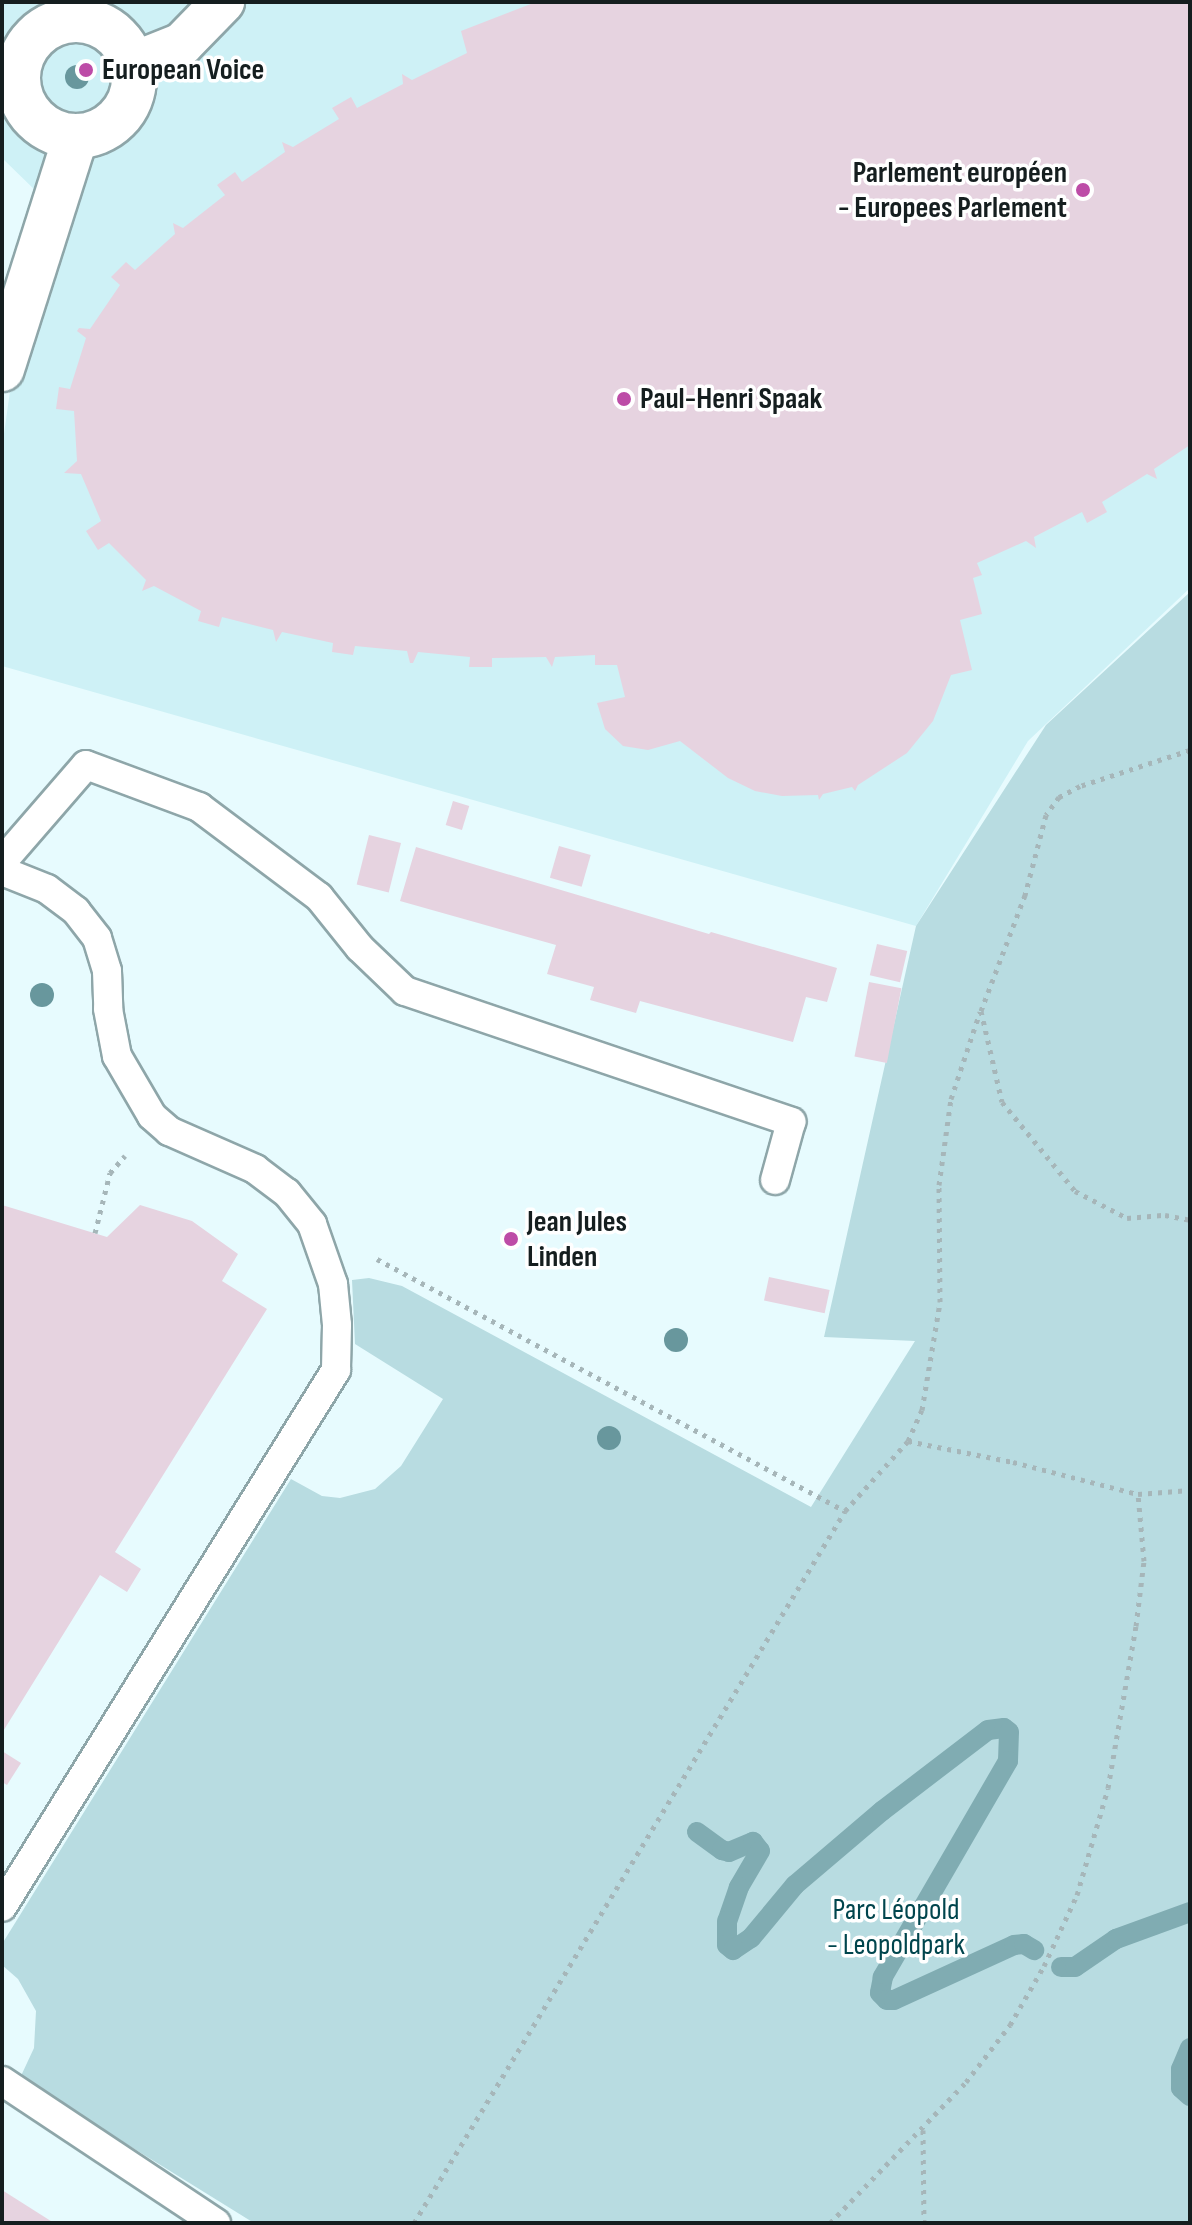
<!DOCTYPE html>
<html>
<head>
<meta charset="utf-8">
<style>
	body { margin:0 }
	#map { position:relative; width:1192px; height:2225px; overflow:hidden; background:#e7fbfe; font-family:"Sofia Sans Condensed",sans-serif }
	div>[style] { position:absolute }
	.built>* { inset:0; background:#cef1f6 }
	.green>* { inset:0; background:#b8dce1 }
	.stream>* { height:20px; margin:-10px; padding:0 10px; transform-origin:10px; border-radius:10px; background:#80acb2 }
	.building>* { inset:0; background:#e6d3e0; transform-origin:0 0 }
	.path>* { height:5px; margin-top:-2.5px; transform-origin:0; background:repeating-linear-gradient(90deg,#a6b6b9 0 4px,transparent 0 10px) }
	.roads { filter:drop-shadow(2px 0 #8ea6a9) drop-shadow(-2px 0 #8ea6a9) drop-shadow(0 2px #8ea6a9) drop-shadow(0 -2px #8ea6a9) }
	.service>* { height:28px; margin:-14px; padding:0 14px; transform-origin:14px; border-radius:14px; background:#fff }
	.pedestrian>* { height:42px; margin:-21px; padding:0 21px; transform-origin:21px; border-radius:21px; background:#fff }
	.minor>* { height:44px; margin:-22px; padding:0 22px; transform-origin:22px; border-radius:22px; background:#fff }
	.minor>.ring { margin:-22px; padding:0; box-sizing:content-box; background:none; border:44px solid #fff; border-radius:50% }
	.trees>* { width:24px; height:24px; margin:-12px; border-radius:50%; background:#68979d }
	.dots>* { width:22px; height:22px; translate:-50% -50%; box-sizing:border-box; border:4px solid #fff; border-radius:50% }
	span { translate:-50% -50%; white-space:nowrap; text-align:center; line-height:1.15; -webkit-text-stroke:7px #fff; paint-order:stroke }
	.poi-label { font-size:30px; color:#151e1f; font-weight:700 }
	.left { translate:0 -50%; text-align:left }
	.right { translate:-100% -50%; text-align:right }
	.park-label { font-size:30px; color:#00454d }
	.frame { position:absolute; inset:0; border:4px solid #151e1f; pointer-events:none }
</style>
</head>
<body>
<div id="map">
	<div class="built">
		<i style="clip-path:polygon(2px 2px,1190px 2px,1190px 588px,1028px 741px,916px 926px,2px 666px,2px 448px,38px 193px,2px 158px)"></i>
	</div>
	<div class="green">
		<i style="clip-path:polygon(1190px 592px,1190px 2223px,254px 2223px,20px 2078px,34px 2048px,36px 2011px,18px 1979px,2px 1965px,2px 1944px,291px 1479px,322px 1496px,340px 1498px,375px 1489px,401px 1466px,443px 1399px,355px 1344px,352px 1280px,369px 1278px,402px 1286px,811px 1507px,915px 1341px,824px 1337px,916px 926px,1046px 725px)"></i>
	</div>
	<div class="stream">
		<i style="left:697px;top:1832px;width:31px;rotate:36deg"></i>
		<i style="left:722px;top:1850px;width:7px;rotate:16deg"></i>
		<i style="left:729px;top:1852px;width:26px;rotate:-23deg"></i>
		<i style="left:753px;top:1842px;width:11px;rotate:52deg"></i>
		<i style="left:760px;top:1851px;width:42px;rotate:120.3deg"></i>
		<i style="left:739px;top:1887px;width:36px;rotate:109deg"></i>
		<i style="left:727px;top:1921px;width:24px;rotate:90deg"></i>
		<i style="left:727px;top:1945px;width:8px;rotate:40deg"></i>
		<i style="left:733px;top:1950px;width:22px;rotate:-34deg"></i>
		<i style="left:751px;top:1938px;width:69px;rotate:-50.3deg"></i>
		<i style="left:795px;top:1885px;width:114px;rotate:-40.4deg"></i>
		<i style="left:882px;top:1811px;width:133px;rotate:-37.4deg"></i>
		<i style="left:988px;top:1730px;width:16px;rotate:-7deg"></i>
		<i style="left:1004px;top:1728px;width:6px;rotate:39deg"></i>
		<i style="left:1009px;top:1732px;width:29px;rotate:92deg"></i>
		<i style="left:1008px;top:1761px;width:250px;rotate:120.1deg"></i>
		<i style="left:883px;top:1977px;width:16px;rotate:101deg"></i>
		<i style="left:880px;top:1993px;width:10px;rotate:45deg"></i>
		<i style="left:887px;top:2000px;width:7px"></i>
		<i style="left:894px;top:2000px;width:132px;rotate:-24.6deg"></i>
		<i style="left:1014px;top:1945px;width:10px;rotate:-6deg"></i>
		<i style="left:1024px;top:1944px;width:12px;rotate:31deg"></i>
		<i style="left:1061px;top:1967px;width:14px"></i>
		<i style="left:1075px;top:1967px;width:50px;rotate:-34.3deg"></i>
		<i style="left:1116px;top:1939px;width:79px;rotate:-20deg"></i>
		<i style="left:1190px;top:2048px;width:23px;rotate:113deg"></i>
		<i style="left:1181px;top:2069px;width:19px;rotate:90deg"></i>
		<i style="left:1181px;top:2088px;width:12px;rotate:42deg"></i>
	</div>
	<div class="building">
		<i style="clip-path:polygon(536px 2px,1190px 2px,1190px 445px,1154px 469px,1157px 479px,1147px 474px,1102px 502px,1107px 512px,1087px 523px,1082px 512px,1034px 537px,1036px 548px,1026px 541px,977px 563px,982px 575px,973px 578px,982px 614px,960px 620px,972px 670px,951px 675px,933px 721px,907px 753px,858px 785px,855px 791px,852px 787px,823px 794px,819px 800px,818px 795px,782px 796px,755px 791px,728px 778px,680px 741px,648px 750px,623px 746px,605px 729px,597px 703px,625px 697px,617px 665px,595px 665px,595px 655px,555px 657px,552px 667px,546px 657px,492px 658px,492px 667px,469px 667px,470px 657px,418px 652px,413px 663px,410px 663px,407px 651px,355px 646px,353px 655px,332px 652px,333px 643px,282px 632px,276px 642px,273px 630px,222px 617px,219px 627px,198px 621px,201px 611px,154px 586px,142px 591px,146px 580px,109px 543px,98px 550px,86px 531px,101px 521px,81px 474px,64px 473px,77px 461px,74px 411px,56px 409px,59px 387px,70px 389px,86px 338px,77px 331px,79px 328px,90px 329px,120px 285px,111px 277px,126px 262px,135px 270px,175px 234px,173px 223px,183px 228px,225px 195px,217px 185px,235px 172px,242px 182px,285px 152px,282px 142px,293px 147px,339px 119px,332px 108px,351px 97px,357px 108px,403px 84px,402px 74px,412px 80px,467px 53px,461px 31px)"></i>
		<i style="left:453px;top:801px;width:17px;height:25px;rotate:17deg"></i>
		<i style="left:369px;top:835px;width:33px;height:51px;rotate:14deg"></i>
		<i style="left:559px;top:846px;width:33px;height:33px;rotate:16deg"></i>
		<i style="clip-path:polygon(416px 847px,709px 934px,711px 932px,837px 968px,827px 1002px,806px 997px,793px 1042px,640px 1001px,636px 1013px,590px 1000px,594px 987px,547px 974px,556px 945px,400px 901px)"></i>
		<i style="left:877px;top:944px;width:31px;height:32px;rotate:13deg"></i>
		<i style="left:869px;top:982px;width:33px;height:76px;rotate:11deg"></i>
		<i style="clip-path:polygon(2px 1205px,107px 1237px,140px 1205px,192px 1221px,238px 1254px,222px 1281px,267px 1309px,115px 1552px,141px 1569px,127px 1592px,100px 1575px,2px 1733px)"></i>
		<i style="left:769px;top:1277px;width:62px;height:24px;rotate:12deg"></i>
		<i style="clip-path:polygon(2px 1751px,21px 1763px,7px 1785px,2px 1782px)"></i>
		<i style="clip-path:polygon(2px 2190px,54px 2223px,2px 2223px)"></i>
	</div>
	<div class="path">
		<i style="left:96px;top:19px;width:23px;rotate:-49deg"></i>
		<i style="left:1190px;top:750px;width:116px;rotate:161.9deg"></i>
		<i style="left:1080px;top:786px;width:24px;rotate:152deg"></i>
		<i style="left:1059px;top:797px;width:22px;rotate:126deg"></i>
		<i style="left:1046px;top:815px;width:83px;rotate:104.7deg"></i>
		<i style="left:1025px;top:895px;width:124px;rotate:110.8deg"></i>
		<i style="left:981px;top:1011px;width:93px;rotate:77deg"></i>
		<i style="left:1002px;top:1102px;width:115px;rotate:50.6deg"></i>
		<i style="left:1075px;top:1191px;width:59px;rotate:27.4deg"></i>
		<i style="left:1127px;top:1218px;width:38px;rotate:-5deg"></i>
		<i style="left:1165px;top:1215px;width:25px;rotate:11deg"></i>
		<i style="left:95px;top:1233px;width:62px;rotate:-76deg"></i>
		<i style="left:110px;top:1173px;width:23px;rotate:-49deg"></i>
		<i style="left:377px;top:1259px;width:532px;rotate:28.3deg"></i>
		<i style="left:845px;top:1511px;width:94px;rotate:-48deg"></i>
		<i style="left:908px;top:1441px;width:107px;rotate:11.3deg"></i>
		<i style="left:1013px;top:1462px;width:129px;rotate:14.4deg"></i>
		<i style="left:1138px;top:1494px;width:52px;rotate:-4.4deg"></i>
		<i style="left:908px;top:1441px;width:34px;rotate:-66deg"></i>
		<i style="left:922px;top:1410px;width:109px;rotate:-80.5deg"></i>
		<i style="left:940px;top:1302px;width:117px;rotate:-90.5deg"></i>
		<i style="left:939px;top:1185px;width:87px;rotate:-82.1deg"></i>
		<i style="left:951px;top:1099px;width:92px;rotate:-71.6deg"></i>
		<i style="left:923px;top:2130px;width:93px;rotate:89.4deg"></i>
		<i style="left:414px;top:2223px;width:832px;rotate:-58.81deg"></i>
		<i style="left:830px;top:2223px;width:196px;rotate:-46deg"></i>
		<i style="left:966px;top:2082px;width:72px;rotate:-52.3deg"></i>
		<i style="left:1010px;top:2025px;width:68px;rotate:-60deg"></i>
		<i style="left:1044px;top:1966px;width:78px;rotate:-65.1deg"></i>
		<i style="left:1077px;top:1895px;width:111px;rotate:-73.8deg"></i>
		<i style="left:1108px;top:1788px;width:164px;rotate:-80.2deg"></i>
		<i style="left:1136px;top:1626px;width:65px;rotate:-83deg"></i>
		<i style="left:1144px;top:1561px;width:67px;rotate:-95.1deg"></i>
	</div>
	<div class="roads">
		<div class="service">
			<i style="left:2px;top:862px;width:128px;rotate:-49.1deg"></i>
			<i style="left:86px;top:765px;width:121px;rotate:20.4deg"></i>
			<i style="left:199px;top:807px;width:150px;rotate:36.9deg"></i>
			<i style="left:319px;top:897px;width:65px;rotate:51.2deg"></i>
			<i style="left:360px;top:948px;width:62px;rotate:43.7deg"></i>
			<i style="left:405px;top:991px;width:408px;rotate:18.7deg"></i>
			<i style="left:791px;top:1122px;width:60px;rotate:105.4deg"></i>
			<i style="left:2px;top:871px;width:48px;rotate:21.8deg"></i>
			<i style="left:47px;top:889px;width:36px;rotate:37deg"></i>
			<i style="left:76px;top:911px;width:34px;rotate:52deg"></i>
			<i style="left:97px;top:938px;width:34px;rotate:73deg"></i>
			<i style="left:107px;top:971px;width:38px;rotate:88deg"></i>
			<i style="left:108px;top:1009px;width:48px;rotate:79.2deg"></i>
			<i style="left:117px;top:1056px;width:69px;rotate:59.7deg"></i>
			<i style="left:152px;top:1116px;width:23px;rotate:41deg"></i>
			<i style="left:169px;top:1131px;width:94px;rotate:23.8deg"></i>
			<i style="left:255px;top:1169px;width:40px;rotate:37deg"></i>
			<i style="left:287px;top:1193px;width:40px;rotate:51deg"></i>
			<i style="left:312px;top:1224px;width:64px;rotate:70.7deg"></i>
			<i style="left:333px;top:1284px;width:41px;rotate:84.4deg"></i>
			<i style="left:337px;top:1325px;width:45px;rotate:91.3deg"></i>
			<i style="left:336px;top:1370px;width:632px;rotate:121.88deg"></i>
			<i style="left:2px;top:2081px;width:257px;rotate:33.6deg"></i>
		</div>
		<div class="pedestrian">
			<i style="left:132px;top:64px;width:54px;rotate:-21.8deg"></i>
			<i style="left:182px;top:44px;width:59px;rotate:-45.7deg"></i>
		</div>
		<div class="minor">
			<i class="ring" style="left:18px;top:20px;width:72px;height:72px"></i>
			<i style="left:2px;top:369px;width:244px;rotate:-72.4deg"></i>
		</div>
	</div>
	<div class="trees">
		<i style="left:77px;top:77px"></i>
		<i style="left:42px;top:995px"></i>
		<i style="left:676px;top:1340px"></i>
		<i style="left:609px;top:1438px"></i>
	</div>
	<div class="dots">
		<i style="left:86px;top:70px;background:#bd4ca7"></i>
		<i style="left:1083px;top:190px;background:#bd4ca7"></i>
		<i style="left:624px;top:399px;background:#bd4ca7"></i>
		<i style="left:511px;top:1239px;background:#bd4ca7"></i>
	</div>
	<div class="poi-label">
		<span class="left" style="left:102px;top:70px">European Voice</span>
		<span class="right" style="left:1067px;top:190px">Parlement européen<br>- Europees Parlement</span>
		<span class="left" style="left:640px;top:399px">Paul-Henri Spaak</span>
		<span class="left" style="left:527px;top:1239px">Jean Jules<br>Linden</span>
	</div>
	<div class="park-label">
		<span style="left:896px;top:1927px">Parc Léopold<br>- Leopoldpark</span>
	</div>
	<div class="frame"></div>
</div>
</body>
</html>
